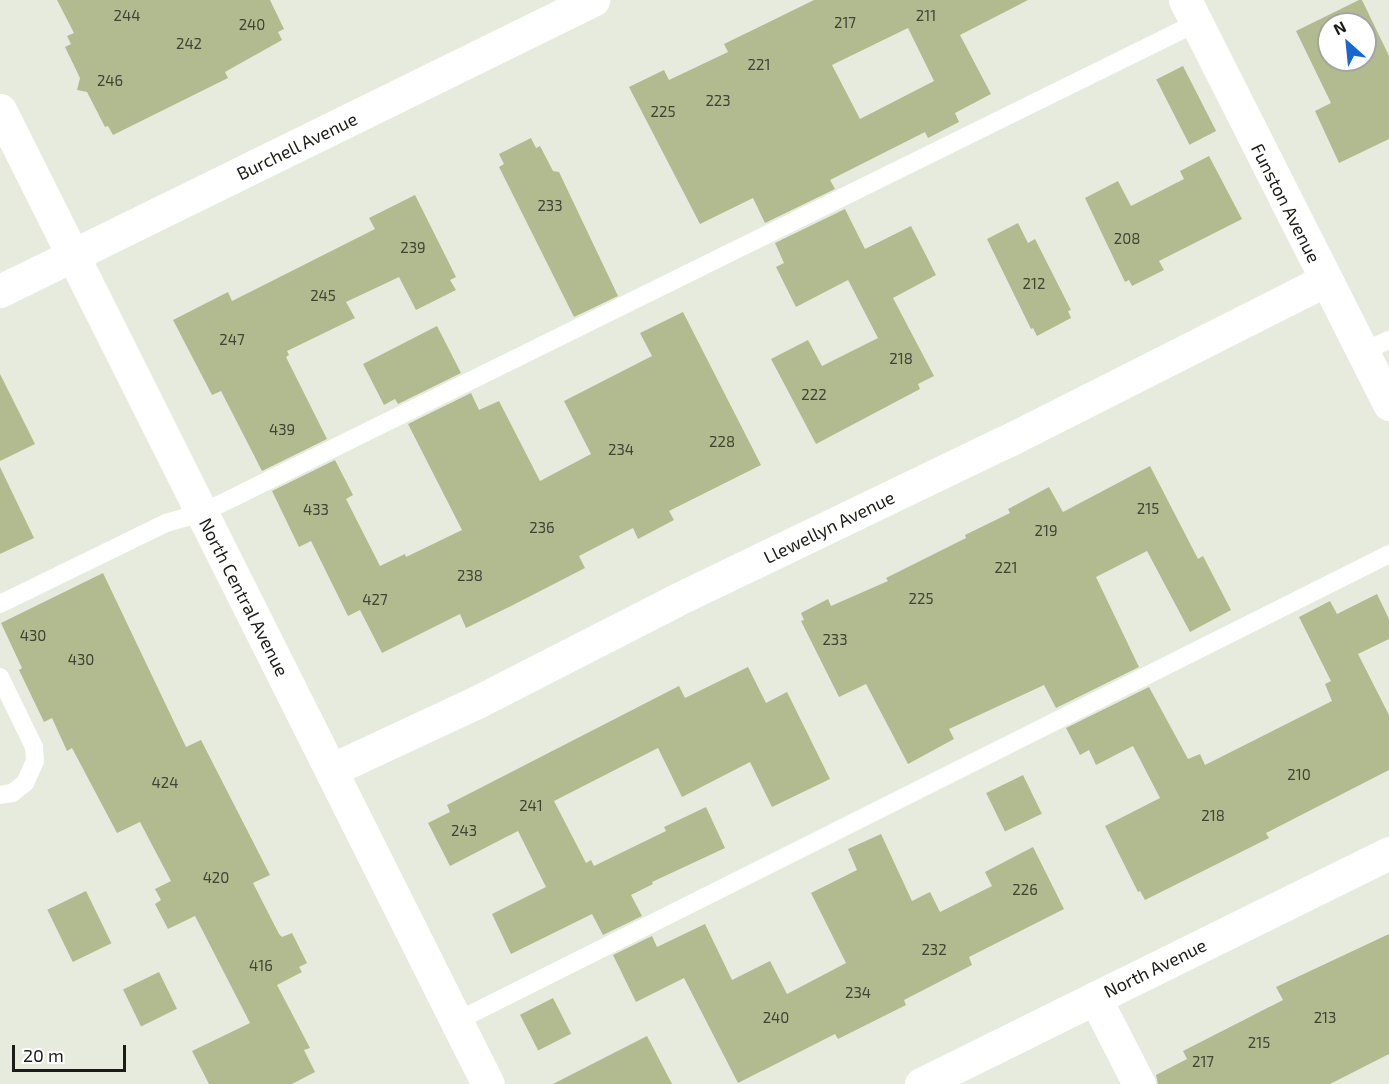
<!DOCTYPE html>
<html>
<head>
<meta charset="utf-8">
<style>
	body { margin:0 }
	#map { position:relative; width:1389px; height:1084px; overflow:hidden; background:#e7ebdd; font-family:"Exo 2",sans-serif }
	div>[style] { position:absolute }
	.building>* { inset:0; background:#b1bb8f; transform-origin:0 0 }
	.service>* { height:18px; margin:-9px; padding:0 9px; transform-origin:9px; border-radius:9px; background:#fff }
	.minor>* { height:33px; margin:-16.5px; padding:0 16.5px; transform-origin:16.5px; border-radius:16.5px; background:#fff }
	span { translate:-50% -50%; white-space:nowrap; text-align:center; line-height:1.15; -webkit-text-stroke:4.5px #fff; paint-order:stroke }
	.number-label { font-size:15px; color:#404435 }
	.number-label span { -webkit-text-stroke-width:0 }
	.street-label { font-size:18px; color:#1b1c17 }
	.north { position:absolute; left:1317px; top:12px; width:60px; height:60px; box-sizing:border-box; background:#fff; border:2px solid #a4a4a2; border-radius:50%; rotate:333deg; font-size:16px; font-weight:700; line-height:24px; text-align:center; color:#1b1c17 }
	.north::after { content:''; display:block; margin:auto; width:21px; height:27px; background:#1866d1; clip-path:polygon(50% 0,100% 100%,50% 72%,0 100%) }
	.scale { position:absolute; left:12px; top:1045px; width:114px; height:27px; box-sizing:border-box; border:3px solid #1b1c17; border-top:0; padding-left:8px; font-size:18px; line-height:21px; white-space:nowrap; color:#1b1c17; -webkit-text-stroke:4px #fff; paint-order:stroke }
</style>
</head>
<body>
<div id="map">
	<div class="building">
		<i style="clip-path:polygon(57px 0,270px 0,284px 29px,278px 32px,282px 40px,225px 72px,228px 78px,113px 135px,108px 126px,105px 127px,87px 92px,77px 90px,80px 78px,65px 47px,71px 44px,67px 36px,74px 33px)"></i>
		<i style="clip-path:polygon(evenodd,814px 0,1028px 0,960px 35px,991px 94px,955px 113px,959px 122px,928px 138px,925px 132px,830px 180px,835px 189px,765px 223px,753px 198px,700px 224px,629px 87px,664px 70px,669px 80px,728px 52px,724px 44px,814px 0,908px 28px,934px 81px,860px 119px,832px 65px,908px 28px)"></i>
		<i style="clip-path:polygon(evenodd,1359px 0,1362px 0,1389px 56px,1389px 139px,1339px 163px,1315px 111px,1331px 103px,1296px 31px,1359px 0,1329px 24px,1365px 24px,1365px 60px,1329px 60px,1329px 24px)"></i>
		<i style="left:1183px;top:66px;width:73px;height:30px;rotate:63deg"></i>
		<i style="clip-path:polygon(531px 138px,536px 148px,540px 146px,553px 171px,559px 172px,618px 296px,574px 317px,499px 167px,504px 164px,499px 154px)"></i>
		<i style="clip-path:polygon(1209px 156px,1242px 219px,1159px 261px,1164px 270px,1132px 286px,1129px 280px,1125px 282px,1085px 198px,1118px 181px,1131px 206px,1184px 179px,1180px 171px)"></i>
		<i style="clip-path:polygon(415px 195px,456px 277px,450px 280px,456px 290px,416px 310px,399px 277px,346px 302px,355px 318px,287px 351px,289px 355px,286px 357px,327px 439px,262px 471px,221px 391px,212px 395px,173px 320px,228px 292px,232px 301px,375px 229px,369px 218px)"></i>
		<i style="clip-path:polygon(845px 209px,865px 249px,911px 226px,936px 275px,893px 298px,934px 376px,918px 384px,920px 389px,816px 444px,771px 359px,808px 340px,822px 366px,878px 338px,848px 280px,796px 307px,776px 267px,784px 263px,775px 243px)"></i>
		<i style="clip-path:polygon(1018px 223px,1028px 243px,1035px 239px,1071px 310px,1068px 311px,1071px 318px,1037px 336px,1033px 328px,1031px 329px,987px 239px)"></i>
		<i style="clip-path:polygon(683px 312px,761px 465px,669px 511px,674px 520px,638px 539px,633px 528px,579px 556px,585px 568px,513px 605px,466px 628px,460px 614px,382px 653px,360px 610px,348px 616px,311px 541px,299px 547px,272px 491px,335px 460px,353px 495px,346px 499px,380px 566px,405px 554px,406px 557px,462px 530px,408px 424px,471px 393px,479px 410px,499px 401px,540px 481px,591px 454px,564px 401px,652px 356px,640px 333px)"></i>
		<i style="clip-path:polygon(437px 326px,461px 373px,398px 404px,395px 399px,384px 405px,363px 364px)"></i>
		<i style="clip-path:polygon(0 374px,35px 444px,0 461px)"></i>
		<i style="clip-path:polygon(1150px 466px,1198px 559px,1203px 556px,1231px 610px,1190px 632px,1147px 551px,1096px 577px,1139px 667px,1056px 708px,1044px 685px,949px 729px,954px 739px,908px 764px,866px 684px,839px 697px,801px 621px,804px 620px,801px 613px,828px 599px,831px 606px,888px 581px,886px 578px,966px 538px,965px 535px,1010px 513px,1008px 509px,1049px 487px,1063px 512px)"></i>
		<i style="clip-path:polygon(0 467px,34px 538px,0 554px)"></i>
		<i style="clip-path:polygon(103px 573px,186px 747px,201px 740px,270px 875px,253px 883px,279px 934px,282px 937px,292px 933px,307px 963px,299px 967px,302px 972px,277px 985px,310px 1048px,304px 1050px,315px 1072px,292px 1084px,209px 1084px,192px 1051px,250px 1023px,195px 916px,168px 929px,155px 904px,161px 900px,155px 889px,171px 881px,140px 822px,117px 833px,72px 748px,67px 751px,52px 718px,44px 722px,19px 670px,22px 668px,1px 623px)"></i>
		<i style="clip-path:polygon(1377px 594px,1389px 619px,1389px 639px,1358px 654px,1389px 715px,1389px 770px,1266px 833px,1269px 838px,1145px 900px,1140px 891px,1138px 892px,1105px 826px,1160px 798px,1133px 746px,1096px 765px,1089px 750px,1080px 755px,1066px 728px,1149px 687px,1188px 759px,1200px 754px,1205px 765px,1332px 701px,1325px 684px,1331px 681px,1299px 617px,1330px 601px,1337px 614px)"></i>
		<i style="clip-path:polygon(748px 667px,766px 703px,787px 692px,830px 779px,772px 807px,750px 762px,682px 797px,658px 748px,554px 801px,586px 863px,591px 860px,594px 866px,666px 831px,664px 827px,706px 807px,725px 848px,652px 882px,653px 884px,631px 895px,642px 916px,603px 935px,592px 914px,511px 954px,492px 914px,546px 887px,518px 831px,450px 866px,428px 823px,450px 812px,447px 805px,679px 686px,685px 698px)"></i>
		<i style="left:1023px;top:775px;width:43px;height:41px;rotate:64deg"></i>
		<i style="clip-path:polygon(881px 834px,912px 901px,930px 892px,940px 912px,992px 886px,985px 872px,1033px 847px,1064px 909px,969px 957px,972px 965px,904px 1000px,906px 1005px,838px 1039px,835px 1034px,738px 1083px,684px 978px,636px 1002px,613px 955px,652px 936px,657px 947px,705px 924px,732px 980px,770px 961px,787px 994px,846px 963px,811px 893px,857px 870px,848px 849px)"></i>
		<i style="left:86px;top:891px;width:58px;height:43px;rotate:64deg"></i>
		<i style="clip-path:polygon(1389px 934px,1389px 1054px,1330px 1084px,1158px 1084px,1156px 1075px,1187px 1059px,1183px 1051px,1283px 1000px,1276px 987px)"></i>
		<i style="left:159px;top:972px;width:41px;height:40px;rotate:64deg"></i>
		<i style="left:553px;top:998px;width:40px;height:37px;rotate:63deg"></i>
		<i style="clip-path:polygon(647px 1036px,672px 1084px,553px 1084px)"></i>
	</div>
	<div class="service">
		<i style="left:1362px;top:352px;width:30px;rotate:-24deg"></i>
		<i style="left:0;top:604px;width:185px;rotate:-26deg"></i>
		<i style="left:166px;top:523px;width:37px;rotate:-16deg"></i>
		<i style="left:202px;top:513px;width:1108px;rotate:-26.24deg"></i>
		<i style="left:0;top:677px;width:78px;rotate:64.1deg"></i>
		<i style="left:34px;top:747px;width:14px;rotate:86deg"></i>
		<i style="left:35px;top:761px;width:24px;rotate:114deg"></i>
		<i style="left:25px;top:783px;width:16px;rotate:142deg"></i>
		<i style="left:12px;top:793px;width:12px;rotate:171deg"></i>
		<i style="left:457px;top:1021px;width:1042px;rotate:-26.61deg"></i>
	</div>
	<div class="minor">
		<i style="left:1185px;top:0;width:453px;rotate:63.2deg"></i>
		<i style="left:0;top:110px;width:1089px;rotate:63.39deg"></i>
		<i style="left:0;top:291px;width:661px;rotate:-26.14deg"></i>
		<i style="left:331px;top:770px;width:161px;rotate:-25deg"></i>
		<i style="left:477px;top:702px;width:221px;rotate:-27.1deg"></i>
		<i style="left:674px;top:601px;width:365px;rotate:-25.7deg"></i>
		<i style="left:1003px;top:443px;width:361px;rotate:-26.8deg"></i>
		<i style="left:1095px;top:998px;width:97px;rotate:62.9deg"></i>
		<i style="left:921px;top:1084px;width:522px;rotate:-26.27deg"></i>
	</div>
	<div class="number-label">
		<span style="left:127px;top:16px">244</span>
		<span style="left:926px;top:16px">211</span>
		<span style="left:845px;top:23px">217</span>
		<span style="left:252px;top:25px">240</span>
		<span style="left:189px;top:44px">242</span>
		<span style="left:759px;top:65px">221</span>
		<span style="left:110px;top:81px">246</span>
		<span style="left:718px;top:101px">223</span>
		<span style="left:663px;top:112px">225</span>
		<span style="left:550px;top:206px">233</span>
		<span style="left:1127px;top:239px">208</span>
		<span style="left:413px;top:248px">239</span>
		<span style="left:1034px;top:284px">212</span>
		<span style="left:323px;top:296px">245</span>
		<span style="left:232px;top:340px">247</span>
		<span style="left:901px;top:359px">218</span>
		<span style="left:814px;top:395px">222</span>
		<span style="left:282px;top:430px">439</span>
		<span style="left:722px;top:442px">228</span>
		<span style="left:621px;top:450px">234</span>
		<span style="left:1148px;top:509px">215</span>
		<span style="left:316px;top:510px">433</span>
		<span style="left:542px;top:528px">236</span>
		<span style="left:1046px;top:531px">219</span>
		<span style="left:1006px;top:568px">221</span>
		<span style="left:470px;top:576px">238</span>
		<span style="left:921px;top:599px">225</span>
		<span style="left:375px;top:600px">427</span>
		<span style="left:33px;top:636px">430</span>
		<span style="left:835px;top:640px">233</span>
		<span style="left:81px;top:660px">430</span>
		<span style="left:1299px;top:775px">210</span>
		<span style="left:165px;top:783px">424</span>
		<span style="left:531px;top:806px">241</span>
		<span style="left:1213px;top:816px">218</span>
		<span style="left:464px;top:831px">243</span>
		<span style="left:216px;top:878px">420</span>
		<span style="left:1025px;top:890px">226</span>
		<span style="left:934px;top:950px">232</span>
		<span style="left:261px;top:966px">416</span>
		<span style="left:858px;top:993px">234</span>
		<span style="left:776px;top:1018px">240</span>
		<span style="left:1325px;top:1018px">213</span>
		<span style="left:1259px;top:1043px">215</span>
		<span style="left:1203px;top:1062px">217</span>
	</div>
	<div class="street-label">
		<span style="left:297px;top:146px;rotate:-26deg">Burchell Avenue</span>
		<span style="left:1286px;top:203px;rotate:63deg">Funston Avenue</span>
		<span style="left:829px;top:527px;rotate:-26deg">Llewellyn Avenue</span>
		<span style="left:244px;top:597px;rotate:63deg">North Central Avenue</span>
		<span style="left:1155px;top:968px;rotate:-26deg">North Avenue</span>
	</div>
	<div class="north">N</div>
	<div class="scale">20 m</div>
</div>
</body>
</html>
